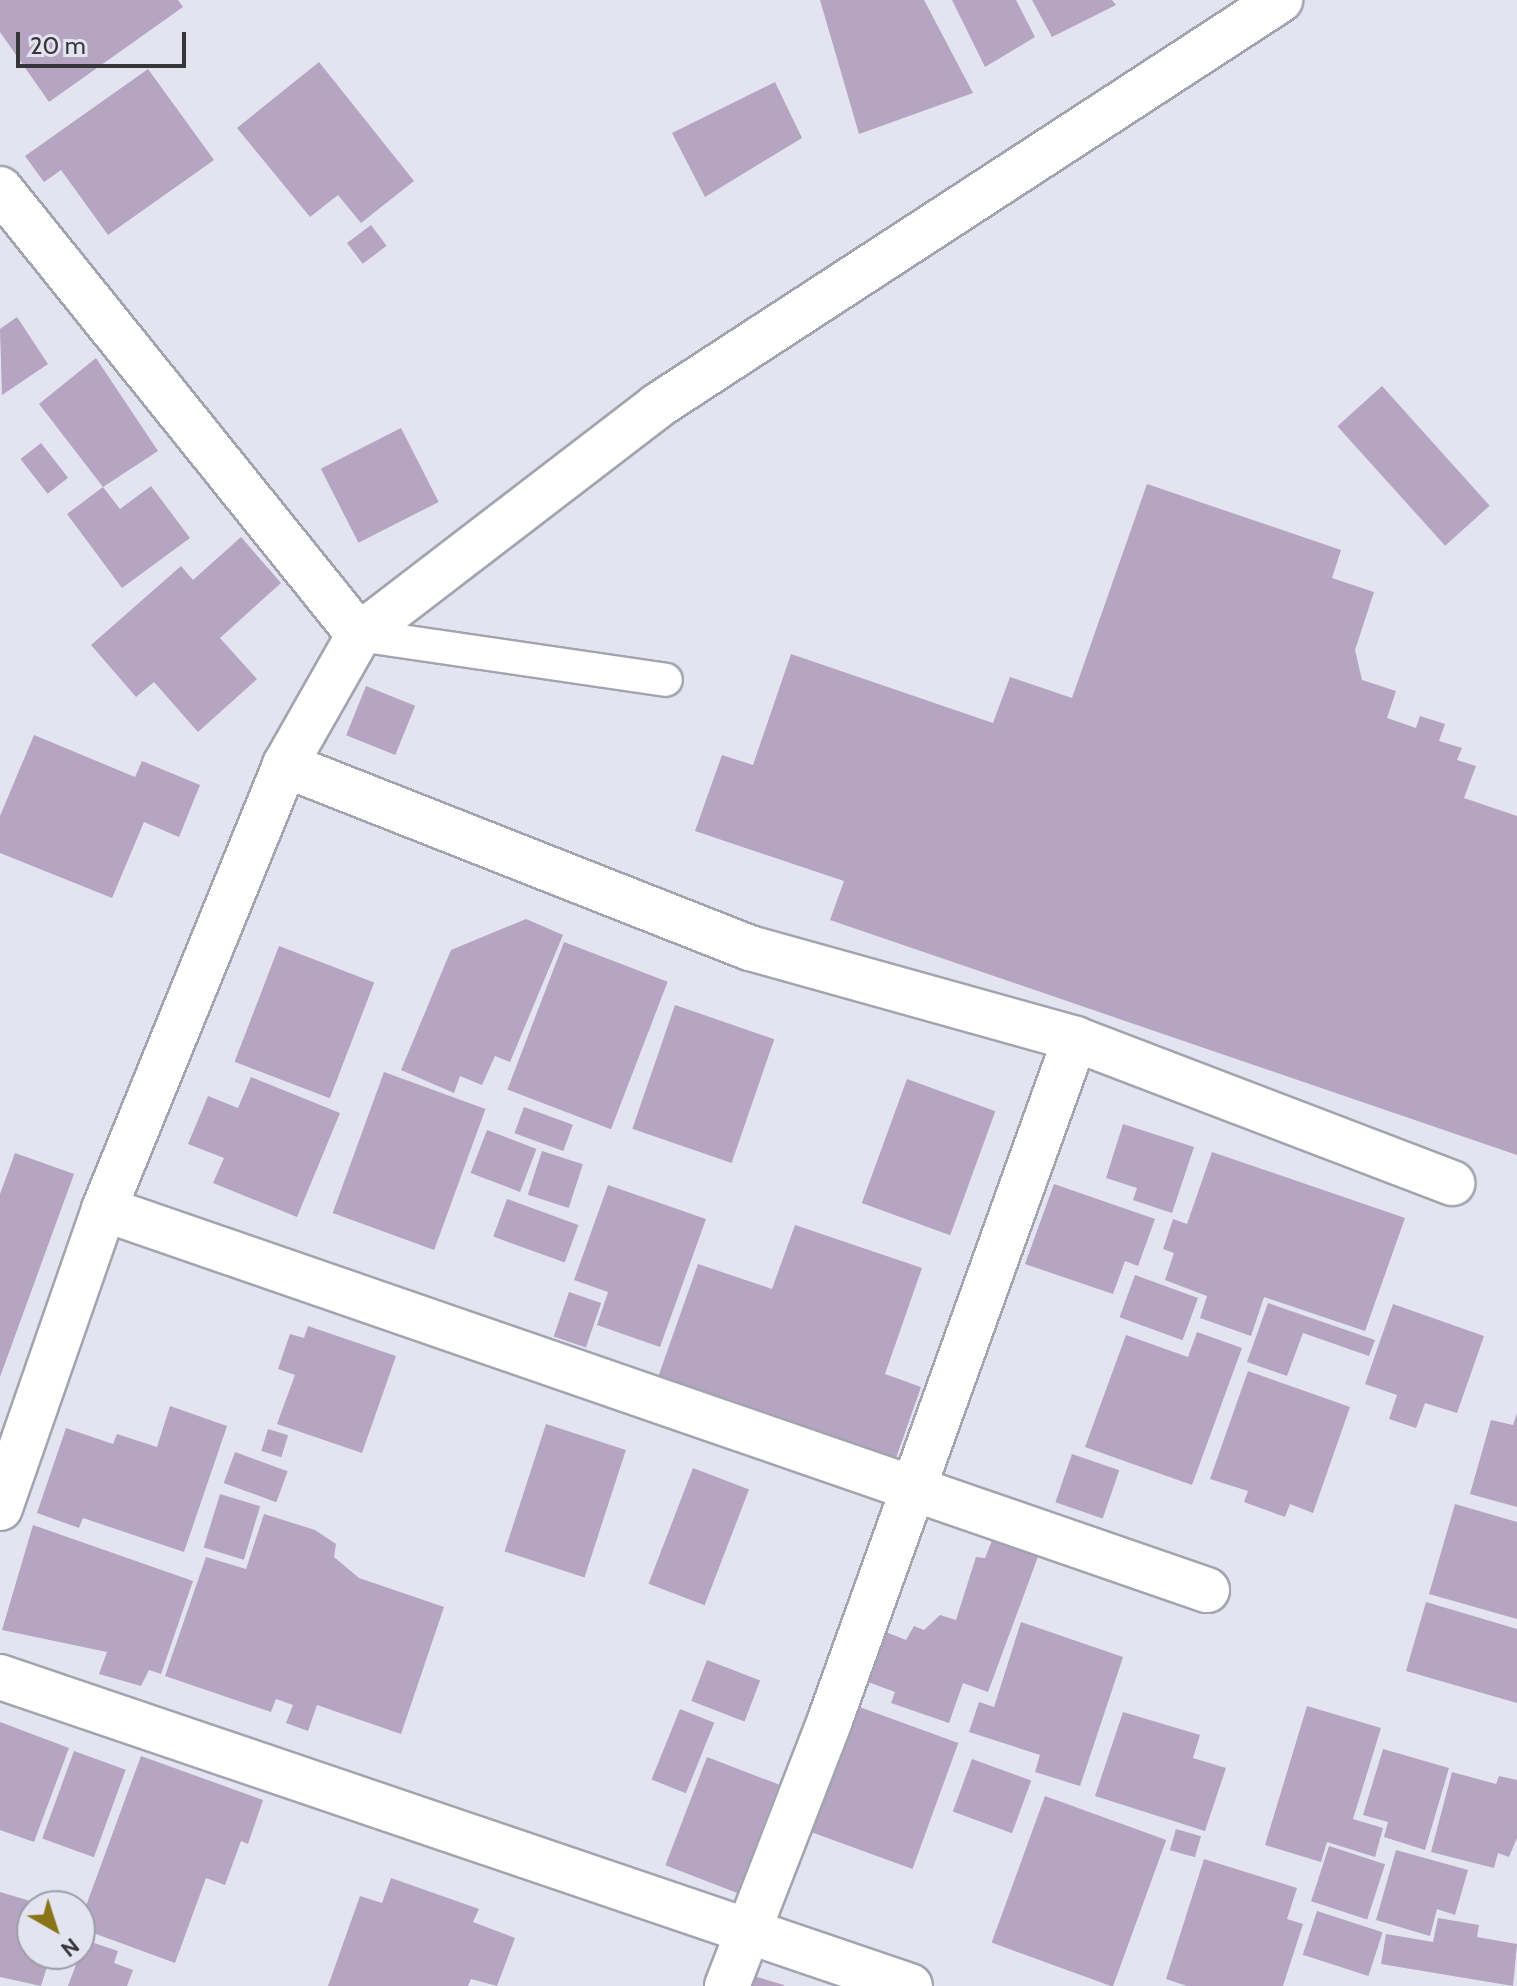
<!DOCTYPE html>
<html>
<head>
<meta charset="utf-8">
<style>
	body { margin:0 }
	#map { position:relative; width:1517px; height:1986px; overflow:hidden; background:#e4e4f1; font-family:Cabin,sans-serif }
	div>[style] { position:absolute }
	.building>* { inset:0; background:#b5a4c2; transform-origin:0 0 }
	.roads { filter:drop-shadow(2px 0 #a4a4b0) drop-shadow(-2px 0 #a4a4b0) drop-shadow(0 2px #a4a4b0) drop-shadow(0 -2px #a4a4b0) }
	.service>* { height:32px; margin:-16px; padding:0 16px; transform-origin:16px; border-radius:16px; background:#fff }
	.minor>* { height:44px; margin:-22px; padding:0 22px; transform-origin:22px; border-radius:22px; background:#fff }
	span { translate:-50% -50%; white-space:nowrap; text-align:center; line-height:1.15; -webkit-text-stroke:6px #e4e4f1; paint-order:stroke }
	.north { position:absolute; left:16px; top:1890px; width:80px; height:80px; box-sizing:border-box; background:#e4e4f1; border:2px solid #9e9ea8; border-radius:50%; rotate:141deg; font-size:22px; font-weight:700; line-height:32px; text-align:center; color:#35353a }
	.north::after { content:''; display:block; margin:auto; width:28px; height:36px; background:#897417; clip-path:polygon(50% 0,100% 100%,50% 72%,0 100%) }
	.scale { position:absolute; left:16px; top:32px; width:170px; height:36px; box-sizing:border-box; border:4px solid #35353a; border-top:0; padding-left:10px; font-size:24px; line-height:28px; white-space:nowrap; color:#35353a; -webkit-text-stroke:6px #e4e4f1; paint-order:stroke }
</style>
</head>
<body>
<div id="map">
	<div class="building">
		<i style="clip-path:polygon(0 0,178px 0,183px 7px,49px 102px,0 32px)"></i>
		<i style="clip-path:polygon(820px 0,924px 0,973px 93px,859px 134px)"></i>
		<i style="clip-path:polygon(952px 0,1016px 0,1035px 37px,985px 67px)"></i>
		<i style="clip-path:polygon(1032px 0,1112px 0,1116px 5px,1052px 37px)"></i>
		<i style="clip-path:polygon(319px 62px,414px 181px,361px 223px,338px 195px,310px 217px,237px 128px)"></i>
		<i style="clip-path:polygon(148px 69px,214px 160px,108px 235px,61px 170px,44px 182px,25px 156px)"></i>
		<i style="clip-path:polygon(775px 82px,802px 138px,705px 197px,672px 133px)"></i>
		<i style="left:371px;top:225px;width:26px;height:30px;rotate:53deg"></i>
		<i style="clip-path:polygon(17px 317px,48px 364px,2px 395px,0 329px)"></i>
		<i style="clip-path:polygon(96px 358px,158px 451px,103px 487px,120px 509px,151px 486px,190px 538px,122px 588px,67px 514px,103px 487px,39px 404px)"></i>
		<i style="left:1382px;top:386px;width:161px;height:60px;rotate:48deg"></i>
		<i style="left:401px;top:428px;width:83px;height:90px;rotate:63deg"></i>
		<i style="left:41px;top:443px;width:44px;height:26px;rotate:52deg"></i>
		<i style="clip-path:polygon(1147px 484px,1341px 550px,1332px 578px,1374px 592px,1355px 650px,1362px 680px,1396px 691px,1387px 718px,1416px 728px,1420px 716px,1445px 724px,1439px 741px,1462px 748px,1457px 760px,1476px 766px,1464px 798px,1517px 816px,1517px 1155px,830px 920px,844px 881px,695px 831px,722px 755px,753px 765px,791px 654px,993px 723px,1010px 677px,1072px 698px)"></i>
		<i style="clip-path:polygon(241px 537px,281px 583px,220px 638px,257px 679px,198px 732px,154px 682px,136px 697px,91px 645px,181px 566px,193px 580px)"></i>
		<i style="left:366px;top:686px;width:53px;height:53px;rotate:22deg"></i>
		<i style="clip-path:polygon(34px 735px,135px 777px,142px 761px,200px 785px,179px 837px,144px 822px,112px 898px,0 853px,0 816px)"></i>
		<i style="clip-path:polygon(526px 919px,563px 935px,510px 1062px,495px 1056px,482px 1085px,460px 1076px,454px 1093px,401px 1070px,451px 950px)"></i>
		<i style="left:564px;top:942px;width:111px;height:158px;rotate:21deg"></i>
		<i style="left:279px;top:946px;width:102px;height:124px;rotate:21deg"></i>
		<i style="left:675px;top:1005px;width:105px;height:131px;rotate:19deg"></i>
		<i style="left:384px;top:1072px;width:108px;height:150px;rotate:20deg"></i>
		<i style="clip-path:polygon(251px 1077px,340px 1113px,297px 1217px,213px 1183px,224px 1158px,188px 1144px,208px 1096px,238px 1108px)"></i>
		<i style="left:907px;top:1079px;width:94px;height:132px;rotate:20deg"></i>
		<i style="left:524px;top:1107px;width:52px;height:28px;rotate:20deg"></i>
		<i style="clip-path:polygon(1123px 1124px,1194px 1147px,1172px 1213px,1133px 1200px,1137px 1188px,1106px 1178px)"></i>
		<i style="left:487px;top:1130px;width:53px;height:46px;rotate:21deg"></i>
		<i style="left:542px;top:1151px;width:43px;height:46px;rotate:18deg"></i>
		<i style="clip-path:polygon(1212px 1152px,1405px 1218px,1365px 1331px,1264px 1297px,1251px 1336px,1200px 1318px,1207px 1296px,1165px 1280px,1174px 1253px,1163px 1249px,1173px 1219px,1187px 1224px)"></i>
		<i style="clip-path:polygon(15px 1153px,74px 1174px,0 1377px,0 1194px)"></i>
		<i style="clip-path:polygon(1054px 1184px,1155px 1219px,1138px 1266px,1125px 1261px,1113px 1294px,1025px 1264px)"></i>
		<i style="clip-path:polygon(608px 1185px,706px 1219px,660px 1347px,597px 1325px,608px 1292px,574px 1280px)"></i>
		<i style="left:507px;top:1199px;width:76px;height:40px;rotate:20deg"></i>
		<i style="clip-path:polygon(795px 1225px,922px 1268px,885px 1374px,921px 1387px,895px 1461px,657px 1380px,698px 1264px,772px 1289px)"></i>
		<i style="left:1135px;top:1275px;width:67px;height:45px;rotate:20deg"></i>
		<i style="left:569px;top:1292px;width:34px;height:47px;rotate:19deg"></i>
		<i style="clip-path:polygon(1268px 1303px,1375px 1340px,1369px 1356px,1303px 1333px,1287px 1376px,1247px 1362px)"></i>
		<i style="clip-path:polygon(1393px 1304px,1484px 1336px,1457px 1413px,1425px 1403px,1416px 1428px,1389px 1419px,1397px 1395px,1365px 1384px)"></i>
		<i style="clip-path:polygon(308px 1326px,396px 1356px,362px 1453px,277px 1424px,295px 1375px,278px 1369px,290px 1334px,304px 1338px)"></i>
		<i style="clip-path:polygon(1197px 1332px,1242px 1348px,1192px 1485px,1085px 1447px,1126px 1335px,1188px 1357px)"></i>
		<i style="clip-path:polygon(1248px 1371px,1350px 1407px,1313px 1513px,1290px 1504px,1285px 1517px,1244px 1502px,1248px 1491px,1210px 1479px)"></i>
		<i style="clip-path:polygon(170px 1406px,227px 1426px,184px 1552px,83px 1518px,79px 1528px,37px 1513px,66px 1428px,113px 1444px,117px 1434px,157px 1447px)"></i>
		<i style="clip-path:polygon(1517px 1413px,1517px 1507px,1470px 1494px,1491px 1420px,1513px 1425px)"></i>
		<i style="left:546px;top:1424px;width:84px;height:134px;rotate:18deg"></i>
		<i style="left:268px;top:1429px;width:21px;height:23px;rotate:17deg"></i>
		<i style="left:235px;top:1452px;width:56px;height:33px;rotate:20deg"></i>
		<i style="left:1072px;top:1454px;width:50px;height:51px;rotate:19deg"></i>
		<i style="left:693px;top:1468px;width:60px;height:124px;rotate:21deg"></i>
		<i style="left:220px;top:1494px;width:42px;height:56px;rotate:17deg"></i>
		<i style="clip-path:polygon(1455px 1504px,1517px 1522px,1517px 1619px,1429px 1594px)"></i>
		<i style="clip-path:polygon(264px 1514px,315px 1530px,336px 1544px,334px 1557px,359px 1578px,444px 1607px,401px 1734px,317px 1705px,308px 1731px,286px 1723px,293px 1705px,276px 1699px,271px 1712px,165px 1676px,206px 1557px,246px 1569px)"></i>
		<i style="clip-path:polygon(33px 1525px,193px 1581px,161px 1674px,149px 1670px,141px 1686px,99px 1674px,107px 1652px,2px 1630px)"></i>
		<i style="clip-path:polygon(993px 1538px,1039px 1554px,988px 1692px,963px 1683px,949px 1723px,891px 1703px,895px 1692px,860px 1679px,878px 1629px,906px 1640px,914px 1626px,924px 1630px,940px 1615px,956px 1620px,976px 1557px,985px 1558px)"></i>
		<i style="clip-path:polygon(1426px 1602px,1517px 1629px,1517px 1703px,1406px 1671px)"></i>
		<i style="clip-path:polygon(1021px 1622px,1123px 1657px,1080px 1786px,1035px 1772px,1040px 1755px,969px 1732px,979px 1702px,994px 1707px)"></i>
		<i style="left:707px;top:1660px;width:57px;height:44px;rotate:21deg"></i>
		<i style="left:854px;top:1705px;width:111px;height:134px;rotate:20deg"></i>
		<i style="clip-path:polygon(1307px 1706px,1381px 1728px,1353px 1819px,1383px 1828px,1375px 1857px,1327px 1842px,1321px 1862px,1265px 1845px)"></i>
		<i style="left:680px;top:1709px;width:37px;height:76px;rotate:22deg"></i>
		<i style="clip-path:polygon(1123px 1712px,1200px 1735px,1193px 1758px,1226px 1768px,1205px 1831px,1095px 1796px)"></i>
		<i style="clip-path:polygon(0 1722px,69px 1748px,34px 1842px,0 1830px)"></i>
		<i style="clip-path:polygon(1383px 1749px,1449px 1768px,1425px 1850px,1384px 1837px,1388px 1822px,1363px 1815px)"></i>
		<i style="left:74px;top:1751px;width:55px;height:93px;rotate:20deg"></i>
		<i style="clip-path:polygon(141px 1756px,263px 1800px,248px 1844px,241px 1841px,225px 1885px,206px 1878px,175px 1963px,88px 1931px,83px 1914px)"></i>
		<i style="left:707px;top:1757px;width:77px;height:116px;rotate:21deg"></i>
		<i style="left:972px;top:1759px;width:63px;height:56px;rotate:20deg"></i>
		<i style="clip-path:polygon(1452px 1772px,1496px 1784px,1499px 1776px,1517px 1780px,1517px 1838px,1509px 1857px,1498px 1853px,1494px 1868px,1431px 1852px)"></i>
		<i style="left:1045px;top:1796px;width:129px;height:156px;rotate:20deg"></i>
		<i style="left:1176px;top:1829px;width:26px;height:22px;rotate:16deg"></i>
		<i style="left:1329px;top:1846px;width:59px;height:58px;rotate:18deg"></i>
		<i style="clip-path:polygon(1396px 1850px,1468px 1870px,1455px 1915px,1437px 1909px,1430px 1936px,1376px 1920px)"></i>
		<i style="clip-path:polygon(1204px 1859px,1297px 1888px,1287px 1919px,1303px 1924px,1283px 1986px,1187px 1986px,1166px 1979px)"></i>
		<i style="clip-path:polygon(391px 1878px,479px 1909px,473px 1922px,515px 1938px,497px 1986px,471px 1979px,468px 1986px,328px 1986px,360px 1896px,382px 1903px)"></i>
		<i style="clip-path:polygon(0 1892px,44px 1905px,32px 1906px,32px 1954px,51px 1954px,41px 1986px,0 1977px)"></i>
		<i style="left:1317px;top:1911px;width:69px;height:46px;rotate:18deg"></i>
		<i style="clip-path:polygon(1438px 1918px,1479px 1925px,1477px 1937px,1517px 1944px,1513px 1986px,1381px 1964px,1386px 1934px,1433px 1942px)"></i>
		<i style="clip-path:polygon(85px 1940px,118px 1951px,114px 1963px,133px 1970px,127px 1986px,68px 1986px)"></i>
		<i style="clip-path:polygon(754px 1976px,784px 1985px,784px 1986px,751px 1986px)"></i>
	</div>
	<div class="roads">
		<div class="service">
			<i style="left:359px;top:635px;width:310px;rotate:8.3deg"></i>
		</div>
		<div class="minor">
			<i style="left:0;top:189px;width:573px;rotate:51.17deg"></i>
			<i style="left:285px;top:765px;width:500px;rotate:21.5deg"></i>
			<i style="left:750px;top:948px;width:337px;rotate:15.6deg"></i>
			<i style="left:1075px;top:1039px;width:404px;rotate:20.9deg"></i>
			<i style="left:104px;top:1209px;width:1167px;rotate:19.06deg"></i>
			<i style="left:0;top:1508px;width:317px;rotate:-70.8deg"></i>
			<i style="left:104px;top:1209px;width:479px;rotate:-67.8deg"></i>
			<i style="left:285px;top:765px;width:150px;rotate:-60.4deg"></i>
			<i style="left:359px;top:635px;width:376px;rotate:-37.5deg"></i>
			<i style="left:657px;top:406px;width:744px;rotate:-33.09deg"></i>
			<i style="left:0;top:1677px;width:961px;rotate:18.76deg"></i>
			<i style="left:727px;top:1986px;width:285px;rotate:-68.8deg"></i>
			<i style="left:830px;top:1720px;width:724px;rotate:-70.21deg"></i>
		</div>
	</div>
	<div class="north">N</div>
	<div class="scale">20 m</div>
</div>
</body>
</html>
